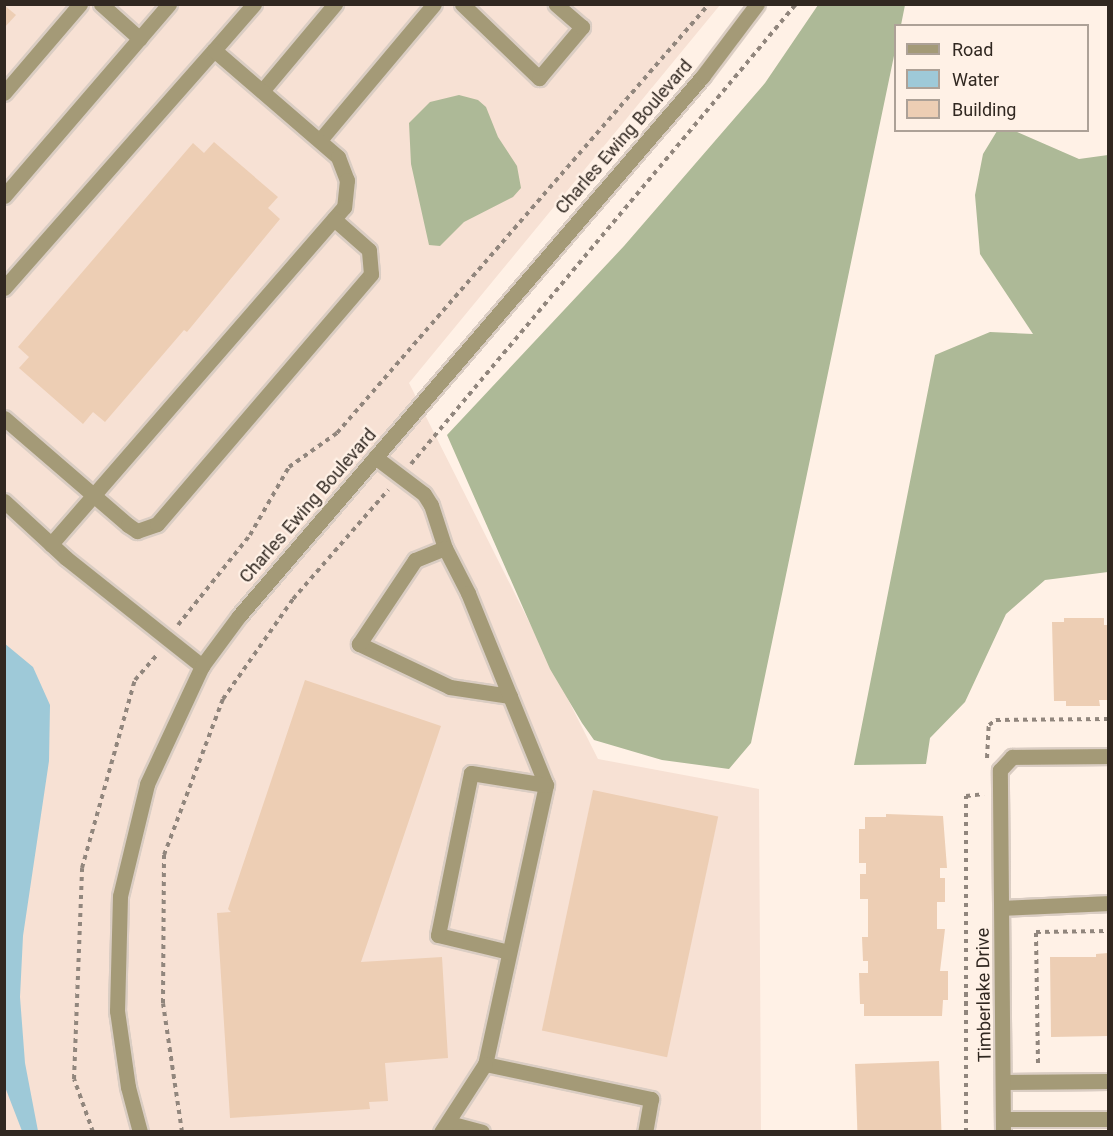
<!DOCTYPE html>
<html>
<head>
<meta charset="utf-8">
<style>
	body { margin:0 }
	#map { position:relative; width:1113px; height:1136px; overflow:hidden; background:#fff1e6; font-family:Roboto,sans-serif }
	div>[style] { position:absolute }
	.commercial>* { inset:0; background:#f7e1d4 }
	.forest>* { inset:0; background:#adb997 }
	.water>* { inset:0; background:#9ec9d8 }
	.building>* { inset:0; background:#edceb4; transform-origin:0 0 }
	.path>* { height:4px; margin-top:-2px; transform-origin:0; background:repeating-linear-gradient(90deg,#91867d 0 4.5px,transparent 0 9px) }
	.roads { filter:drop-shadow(2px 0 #dacdc3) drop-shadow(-2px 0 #dacdc3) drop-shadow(0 2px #dacdc3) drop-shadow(0 -2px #dacdc3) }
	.minor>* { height:15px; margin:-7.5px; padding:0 7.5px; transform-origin:7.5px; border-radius:7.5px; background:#a49a77 }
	span { translate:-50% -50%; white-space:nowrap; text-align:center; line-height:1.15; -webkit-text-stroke:4.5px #fff1e6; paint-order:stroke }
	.street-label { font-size:18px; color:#312821 }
	.frame { position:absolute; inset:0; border:6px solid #312821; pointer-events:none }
	.legend { position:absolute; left:894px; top:24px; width:195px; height:108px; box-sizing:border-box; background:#fff1e6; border:2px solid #ada197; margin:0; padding:8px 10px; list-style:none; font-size:18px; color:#312821 }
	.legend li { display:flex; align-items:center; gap:12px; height:30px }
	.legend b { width:30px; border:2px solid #ada197 }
</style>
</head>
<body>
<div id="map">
	<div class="commercial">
		<i style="clip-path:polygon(5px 5px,720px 5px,409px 383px,598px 759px,759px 789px,761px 1131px,5px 1132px)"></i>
	</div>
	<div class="forest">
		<i style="clip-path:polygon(818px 5px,905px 5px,901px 25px,896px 26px,895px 51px,751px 743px,729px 769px,662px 760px,594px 740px,582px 723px,550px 669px,447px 435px,624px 246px,765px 83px)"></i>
		<i style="clip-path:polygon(459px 95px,478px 100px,486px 107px,498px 137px,517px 166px,521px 188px,513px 197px,464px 222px,440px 246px,429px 245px,411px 164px,409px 123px,430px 102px)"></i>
		<i style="clip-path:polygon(1015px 131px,1079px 159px,1108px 155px,1108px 572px,1045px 580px,1006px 614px,965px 702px,930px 738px,926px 764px,854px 765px,935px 355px,990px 332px,1033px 334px,980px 254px,975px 195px,983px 154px,997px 131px)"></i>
	</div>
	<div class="water">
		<i style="clip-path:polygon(4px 643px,33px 667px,50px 705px,49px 761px,23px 936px,20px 997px,25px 1063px,38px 1131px,22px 1131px,5px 1087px)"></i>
	</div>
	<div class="building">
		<i style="clip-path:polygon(4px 5px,16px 15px,4px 28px)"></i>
		<i style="clip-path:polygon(214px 142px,278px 197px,268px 208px,280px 219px,187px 332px,184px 330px,105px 422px,93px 412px,83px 424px,19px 368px,29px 357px,18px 347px,193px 143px,204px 153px)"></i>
		<i style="clip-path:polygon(1064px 618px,1104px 618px,1104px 625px,1108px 625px,1108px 700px,1099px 700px,1100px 706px,1066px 706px,1066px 701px,1054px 701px,1052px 622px,1064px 622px)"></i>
		<i style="clip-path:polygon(305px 680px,441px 726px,361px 962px,442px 957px,448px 1058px,385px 1063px,388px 1101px,369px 1102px,370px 1109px,230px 1118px,217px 913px,231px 912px,228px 909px)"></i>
		<i style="left:593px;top:790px;width:128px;height:246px;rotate:12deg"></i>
		<i style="clip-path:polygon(886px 814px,943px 816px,947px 868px,940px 868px,940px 878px,945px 878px,945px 902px,937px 902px,937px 929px,945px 929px,940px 971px,948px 971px,948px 1000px,943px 1000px,942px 1016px,864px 1016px,864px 1004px,860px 1004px,859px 973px,868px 973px,868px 961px,863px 961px,862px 937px,868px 937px,868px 899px,860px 899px,860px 874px,866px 874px,866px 863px,859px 863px,859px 829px,865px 829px,865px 817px,886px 817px)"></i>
		<i style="clip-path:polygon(1108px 953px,1108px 1036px,1051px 1037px,1050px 957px,1096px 957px,1096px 954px)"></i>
		<i style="left:939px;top:1061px;width:71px;height:84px;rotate:88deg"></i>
	</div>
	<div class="path">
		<i style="left:411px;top:464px;width:600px;rotate:-50.07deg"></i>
		<i style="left:178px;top:625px;width:115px;rotate:-51.3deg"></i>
		<i style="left:250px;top:535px;width:78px;rotate:-60.2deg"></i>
		<i style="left:289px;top:467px;width:59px;rotate:-35.3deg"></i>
		<i style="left:337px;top:433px;width:568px;rotate:-49.07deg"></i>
		<i style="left:987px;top:758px;width:33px;rotate:-87deg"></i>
		<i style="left:989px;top:725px;width:9px;rotate:-36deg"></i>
		<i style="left:996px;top:720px;width:112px;rotate:-0.5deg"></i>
		<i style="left:1038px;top:1063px;width:131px;rotate:-90.9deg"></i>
		<i style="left:1036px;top:932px;width:72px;rotate:-0.8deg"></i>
		<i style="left:93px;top:1132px;width:56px;rotate:-109.7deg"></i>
		<i style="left:74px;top:1079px;width:211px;rotate:-87.8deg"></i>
		<i style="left:82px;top:868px;width:195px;rotate:-74.3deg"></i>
		<i style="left:135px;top:680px;width:35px;rotate:-49deg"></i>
		<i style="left:182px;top:1132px;width:130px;rotate:-98.4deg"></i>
		<i style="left:163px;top:1003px;width:148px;rotate:-89.6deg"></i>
		<i style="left:164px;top:855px;width:167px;rotate:-69.3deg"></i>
		<i style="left:223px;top:699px;width:122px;rotate:-55deg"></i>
		<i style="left:293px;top:599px;width:145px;rotate:-48.9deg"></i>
		<i style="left:966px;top:1132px;width:336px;rotate:-90deg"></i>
		<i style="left:966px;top:796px;width:18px;rotate:-6deg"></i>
	</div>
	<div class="roads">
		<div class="minor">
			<i style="left:101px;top:4px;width:52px;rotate:41.9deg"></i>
			<i style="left:462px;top:4px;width:107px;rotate:43.9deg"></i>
			<i style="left:539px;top:78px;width:67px;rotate:-49.9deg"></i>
			<i style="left:582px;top:27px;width:35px;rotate:-139deg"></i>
			<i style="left:214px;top:50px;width:61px;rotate:-49deg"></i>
			<i style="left:262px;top:91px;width:114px;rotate:-50deg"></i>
			<i style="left:4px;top:93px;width:117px;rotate:-49.5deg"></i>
			<i style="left:320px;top:140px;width:177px;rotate:-50deg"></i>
			<i style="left:4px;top:196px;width:253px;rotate:-49.3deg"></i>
			<i style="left:4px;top:288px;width:317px;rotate:-48.6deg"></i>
			<i style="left:214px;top:50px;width:164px;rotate:40.8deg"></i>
			<i style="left:338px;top:157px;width:25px;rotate:69deg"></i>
			<i style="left:347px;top:180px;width:27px;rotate:96deg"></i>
			<i style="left:344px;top:207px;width:447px;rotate:131deg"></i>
			<i style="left:4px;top:418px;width:164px;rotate:40.8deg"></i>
			<i style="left:128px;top:525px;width:11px;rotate:34deg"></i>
			<i style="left:137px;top:531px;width:21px;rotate:-19deg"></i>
			<i style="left:157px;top:524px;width:329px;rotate:-49.4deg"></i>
			<i style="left:371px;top:274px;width:24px;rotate:-95deg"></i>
			<i style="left:369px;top:250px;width:47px;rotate:-138.5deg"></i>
			<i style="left:375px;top:457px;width:61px;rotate:37.1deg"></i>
			<i style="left:424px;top:494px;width:13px;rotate:58deg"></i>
			<i style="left:431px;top:505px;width:45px;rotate:72deg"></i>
			<i style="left:4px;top:501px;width:84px;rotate:42.6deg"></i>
			<i style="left:66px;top:558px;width:174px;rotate:38.5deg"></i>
			<i style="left:510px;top:696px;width:61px;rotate:-171.5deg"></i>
			<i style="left:450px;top:687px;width:101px;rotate:-154.7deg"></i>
			<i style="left:359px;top:644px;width:101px;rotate:-56.3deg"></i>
			<i style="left:415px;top:560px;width:32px;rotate:-22deg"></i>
			<i style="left:445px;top:548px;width:51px;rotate:62.9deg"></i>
			<i style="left:468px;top:593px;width:207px;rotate:67.9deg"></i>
			<i style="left:546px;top:785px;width:286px;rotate:102.3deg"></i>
			<i style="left:485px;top:1064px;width:170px;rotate:11.9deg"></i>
			<i style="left:651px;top:1099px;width:34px;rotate:100deg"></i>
			<i style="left:1002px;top:908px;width:106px;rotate:-2.7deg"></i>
			<i style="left:509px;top:952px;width:73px;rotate:-166.5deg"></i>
			<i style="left:438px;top:935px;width:165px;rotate:-78.5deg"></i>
			<i style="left:471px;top:773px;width:76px;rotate:9.1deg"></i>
			<i style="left:1004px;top:1082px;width:104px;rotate:-0.6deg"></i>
			<i style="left:1004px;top:1119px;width:104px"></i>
			<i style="left:449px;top:1123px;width:34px;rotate:15deg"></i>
			<i style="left:140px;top:1132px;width:47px;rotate:-104.9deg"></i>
			<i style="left:128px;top:1087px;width:77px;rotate:-98.2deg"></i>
			<i style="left:117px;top:1011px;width:115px;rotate:-88.5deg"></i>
			<i style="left:120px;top:896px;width:115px;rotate:-76.4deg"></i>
			<i style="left:147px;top:784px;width:130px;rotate:-65deg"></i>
			<i style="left:202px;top:666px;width:62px;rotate:-53.5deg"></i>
			<i style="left:239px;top:616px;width:711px;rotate:-49.34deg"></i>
			<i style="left:702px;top:77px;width:91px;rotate:-53deg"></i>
			<i style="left:441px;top:1132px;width:81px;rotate:-57.1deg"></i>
			<i style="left:1003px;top:1132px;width:362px;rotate:-90.5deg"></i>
			<i style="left:1000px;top:770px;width:18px;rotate:-47deg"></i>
			<i style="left:1012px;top:757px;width:96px;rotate:-0.6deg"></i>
		</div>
	</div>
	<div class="street-label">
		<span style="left:624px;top:137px;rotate:-49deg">Charles Ewing Boulevard</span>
		<span style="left:308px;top:506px;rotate:-49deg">Charles Ewing Boulevard</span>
		<span style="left:984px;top:995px;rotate:-91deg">Timberlake Drive</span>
	</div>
	<div class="frame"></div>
	<ul class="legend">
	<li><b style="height:8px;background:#a49a77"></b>Road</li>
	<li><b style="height:16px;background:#9ec9d8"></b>Water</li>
	<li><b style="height:16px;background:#edceb4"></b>Building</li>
	</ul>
</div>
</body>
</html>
